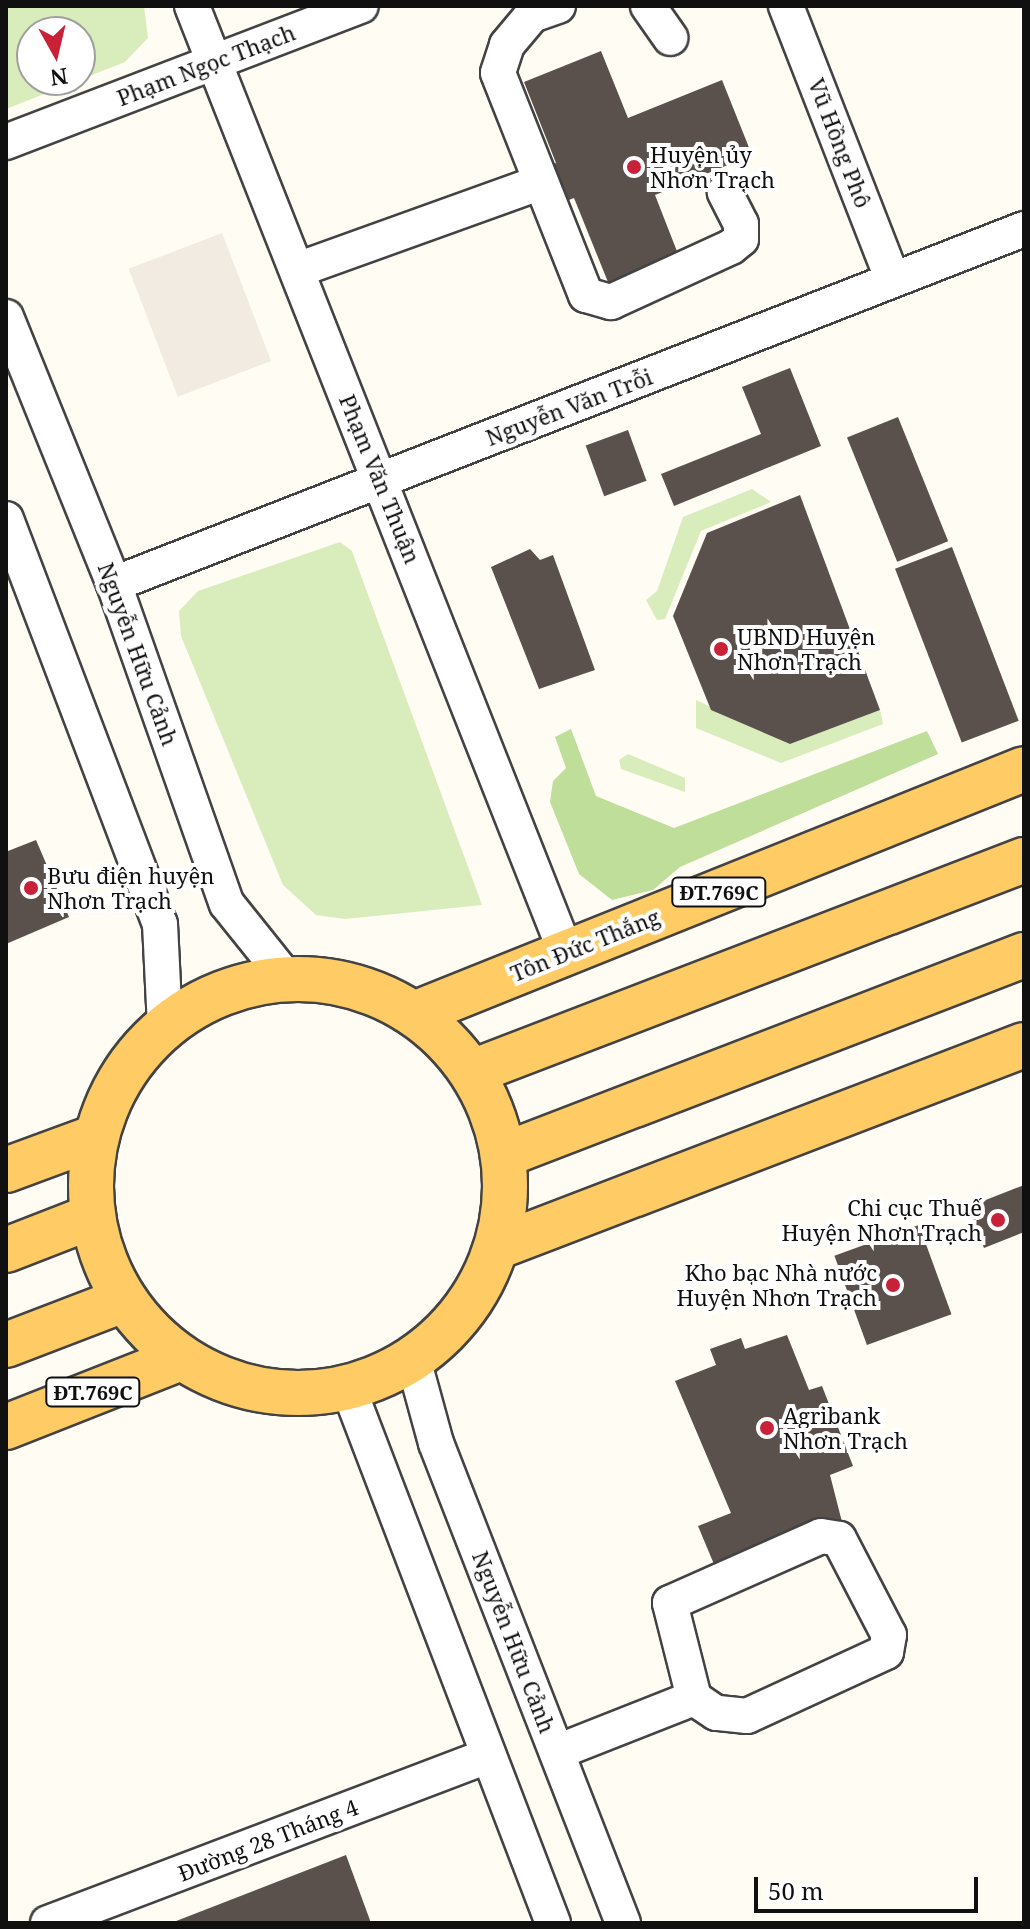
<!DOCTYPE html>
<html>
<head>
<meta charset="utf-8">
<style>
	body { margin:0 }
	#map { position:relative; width:1030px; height:1929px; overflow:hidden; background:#fffcf4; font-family:"Noto Serif",serif }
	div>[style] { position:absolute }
	.green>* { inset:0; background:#d9ecbb }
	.forest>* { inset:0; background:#bede99 }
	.plaza>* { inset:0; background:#f1ebe1; transform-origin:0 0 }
	.building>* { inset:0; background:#5a504c; transform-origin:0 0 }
	.roads { filter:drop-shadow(2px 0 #434343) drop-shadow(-2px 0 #434343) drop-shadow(0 2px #434343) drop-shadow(0 -2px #434343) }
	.minor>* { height:34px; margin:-17px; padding:0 17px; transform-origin:17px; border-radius:17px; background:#fff }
	.major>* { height:44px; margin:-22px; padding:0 22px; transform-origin:22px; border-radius:22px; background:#fecb65 }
	.major>.ring { margin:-22px; padding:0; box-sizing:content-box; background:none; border:44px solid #fecb65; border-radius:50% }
	.dots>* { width:22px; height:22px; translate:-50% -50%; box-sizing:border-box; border:4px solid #fff; border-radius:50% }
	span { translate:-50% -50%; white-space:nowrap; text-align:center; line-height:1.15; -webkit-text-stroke:8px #fff; paint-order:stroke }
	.shield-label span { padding:2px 6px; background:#fff; border:2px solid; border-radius:6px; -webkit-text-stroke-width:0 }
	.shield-label { font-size:20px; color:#101010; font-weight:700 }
	.street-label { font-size:22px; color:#101010 }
	.poi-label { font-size:22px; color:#101010 }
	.left { translate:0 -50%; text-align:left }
	.right { translate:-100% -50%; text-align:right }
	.frame { position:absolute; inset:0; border:8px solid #101010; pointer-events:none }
	.north { position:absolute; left:16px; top:16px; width:80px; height:80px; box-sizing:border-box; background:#fff; border:2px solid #9f9f9f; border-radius:50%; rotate:172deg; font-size:22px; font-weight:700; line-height:32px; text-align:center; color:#101010 }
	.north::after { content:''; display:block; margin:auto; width:28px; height:36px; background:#c82138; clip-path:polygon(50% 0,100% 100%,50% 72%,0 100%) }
	.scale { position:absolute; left:754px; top:1877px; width:224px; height:36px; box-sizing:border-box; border:4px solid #101010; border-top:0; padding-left:10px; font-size:24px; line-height:28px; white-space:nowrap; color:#101010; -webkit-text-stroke:6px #fff; paint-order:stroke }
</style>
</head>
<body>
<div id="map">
	<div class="green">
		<i style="clip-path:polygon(evenodd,6px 6px,144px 6px,148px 38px,125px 62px,6px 109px,6px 6px,32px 32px,80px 32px,80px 80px,32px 80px,32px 32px)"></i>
		<i style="clip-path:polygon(752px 489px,771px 502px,701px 531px,665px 619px,657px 620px,646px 600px,657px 591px,683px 517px)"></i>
		<i style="clip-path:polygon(340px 542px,352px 551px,482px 905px,345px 919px,316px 915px,283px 885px,181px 636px,179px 611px,198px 591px)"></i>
		<i style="clip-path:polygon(696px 700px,790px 744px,880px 710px,883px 724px,781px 763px,696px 728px)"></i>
		<i style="clip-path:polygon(628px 754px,685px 778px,685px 792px,621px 769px,619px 760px)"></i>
	</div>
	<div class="forest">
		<i style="clip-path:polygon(571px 729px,596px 796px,674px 828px,927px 731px,938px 754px,680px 867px,653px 890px,612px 900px,579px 874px,550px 802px,553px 781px,566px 768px,555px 737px)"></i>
	</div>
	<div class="plaza">
		<i style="left:222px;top:233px;width:137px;height:100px;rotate:69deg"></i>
	</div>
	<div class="building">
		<i style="clip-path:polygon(601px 51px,628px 118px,722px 80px,752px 155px,655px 195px,680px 259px,610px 287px,574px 198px,551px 207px,536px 171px,556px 163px,524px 82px)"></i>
		<i style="clip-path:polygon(790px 368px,821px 446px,674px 506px,661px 474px,761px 434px,742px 387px)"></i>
		<i style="left:898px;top:417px;width:134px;height:55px;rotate:68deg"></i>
		<i style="left:628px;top:430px;width:54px;height:45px;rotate:70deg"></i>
		<i style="clip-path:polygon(800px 495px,880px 710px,790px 744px,711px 710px,673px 616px,707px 533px)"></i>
		<i style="left:952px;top:547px;width:186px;height:61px;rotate:69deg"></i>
		<i style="clip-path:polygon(530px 549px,540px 560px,553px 555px,595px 670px,539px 689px,491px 567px)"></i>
		<i style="clip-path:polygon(36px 840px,69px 917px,6px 944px,8px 851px)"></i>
		<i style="clip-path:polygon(1024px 1185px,1024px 1232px,984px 1248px,968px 1207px)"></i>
		<i style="left:919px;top:1225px;width:95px;height:90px;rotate:70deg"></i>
		<i style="clip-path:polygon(787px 1335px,809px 1390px,822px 1386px,853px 1466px,830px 1475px,842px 1522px,716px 1569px,698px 1526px,731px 1513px,675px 1381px,716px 1365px,710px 1349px,741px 1338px,745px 1349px)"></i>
		<i style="clip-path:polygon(346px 1855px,371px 1923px,171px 1923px)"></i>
	</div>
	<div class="roads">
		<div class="minor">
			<i style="left:192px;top:6px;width:1018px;rotate:68.45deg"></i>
			<i style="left:558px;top:6px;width:28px;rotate:161deg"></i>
			<i style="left:532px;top:15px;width:39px;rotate:130deg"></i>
			<i style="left:507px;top:45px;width:29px;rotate:108deg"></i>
			<i style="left:498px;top:73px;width:239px;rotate:68.4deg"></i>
			<i style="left:586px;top:295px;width:26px;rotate:16deg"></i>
			<i style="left:611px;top:302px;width:132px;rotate:-24.6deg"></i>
			<i style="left:731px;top:247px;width:13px;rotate:-39deg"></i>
			<i style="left:741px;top:239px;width:15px;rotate:-90deg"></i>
			<i style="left:741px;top:224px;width:36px;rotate:-117deg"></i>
			<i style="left:648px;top:6px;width:39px;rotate:55deg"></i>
			<i style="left:786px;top:6px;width:294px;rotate:68.7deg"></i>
			<i style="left:6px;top:142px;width:380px;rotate:-21deg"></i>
			<i style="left:297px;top:270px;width:257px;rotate:-19.8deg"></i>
			<i style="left:6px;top:317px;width:288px;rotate:68deg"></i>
			<i style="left:114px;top:584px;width:339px;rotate:70.6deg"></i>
			<i style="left:227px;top:904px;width:96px;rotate:51.3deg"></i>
			<i style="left:6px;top:519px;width:433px;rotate:69.2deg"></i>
			<i style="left:160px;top:924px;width:102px;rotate:87.2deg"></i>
			<i style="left:114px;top:584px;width:977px;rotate:-21.31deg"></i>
			<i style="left:413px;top:1359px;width:87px;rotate:74.7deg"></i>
			<i style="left:436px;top:1443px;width:515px;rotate:68.71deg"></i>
			<i style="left:348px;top:1387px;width:574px;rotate:69.07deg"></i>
			<i style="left:821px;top:1536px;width:18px;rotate:9deg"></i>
			<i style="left:839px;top:1539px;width:108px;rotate:62.5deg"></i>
			<i style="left:889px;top:1635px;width:17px;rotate:100deg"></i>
			<i style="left:886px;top:1652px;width:153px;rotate:155.3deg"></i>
			<i style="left:747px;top:1716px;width:31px;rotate:-174deg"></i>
			<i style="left:716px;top:1713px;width:27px;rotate:-146deg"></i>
			<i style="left:694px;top:1698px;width:98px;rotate:-104.2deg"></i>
			<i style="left:670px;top:1603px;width:165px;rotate:-23.9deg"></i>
			<i style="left:557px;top:1752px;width:147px;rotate:-21.5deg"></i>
			<i style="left:48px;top:1923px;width:471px;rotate:-20.8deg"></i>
		</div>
		<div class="major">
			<i class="ring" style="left:91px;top:979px;width:370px;height:370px"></i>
			<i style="left:414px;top:1014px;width:657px;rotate:-21.88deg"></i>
			<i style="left:472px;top:1072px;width:591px;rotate:-21.01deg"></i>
			<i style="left:504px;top:1155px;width:557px;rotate:-21.04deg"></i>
			<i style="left:6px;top:1170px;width:95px;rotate:-20.3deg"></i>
			<i style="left:497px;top:1247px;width:564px;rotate:-20.97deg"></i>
			<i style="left:6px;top:1250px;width:91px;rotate:-21.2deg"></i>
			<i style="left:6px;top:1345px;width:125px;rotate:-21deg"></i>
			<i style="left:6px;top:1427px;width:188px;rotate:-21.5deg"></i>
		</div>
	</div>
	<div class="dots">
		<i style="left:634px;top:167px;background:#c82138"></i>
		<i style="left:721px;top:649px;background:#c82138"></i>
		<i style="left:31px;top:888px;background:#c82138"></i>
		<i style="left:998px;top:1220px;background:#c82138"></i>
		<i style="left:893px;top:1285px;background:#c82138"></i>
		<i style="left:767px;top:1428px;background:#c82138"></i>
	</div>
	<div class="shield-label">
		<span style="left:719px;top:892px">ĐT.769C</span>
		<span style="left:93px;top:1392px">ĐT.769C</span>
	</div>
	<div class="street-label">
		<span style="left:206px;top:65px;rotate:-21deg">Phạm Ngọc Thạch</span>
		<span style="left:840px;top:143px;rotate:69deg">Vũ Hồng Phô</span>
		<span style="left:569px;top:407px;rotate:-21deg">Nguyễn Văn Trỗi</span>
		<span style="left:380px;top:479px;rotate:68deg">Phạm Văn Thuận</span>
		<span style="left:138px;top:654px;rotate:70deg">Nguyễn Hữu Cảnh</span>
		<span style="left:585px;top:945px;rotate:-22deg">Tôn Đức Thắng</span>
		<span style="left:514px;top:1642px;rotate:69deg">Nguyễn Hữu Cảnh</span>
		<span style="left:268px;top:1840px;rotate:-21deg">Đường 28 Tháng 4</span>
	</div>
	<div class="poi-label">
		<span class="left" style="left:650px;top:167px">Huyện ủy<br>Nhơn Trạch</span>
		<span class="left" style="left:737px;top:649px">UBND Huyện<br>Nhơn Trạch</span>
		<span class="left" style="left:47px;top:888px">Bưu điện huyện<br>Nhơn Trạch</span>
		<span class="right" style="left:982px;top:1220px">Chi cục Thuế<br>Huyện Nhơn Trạch</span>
		<span class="right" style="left:877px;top:1285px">Kho bạc Nhà nước<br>Huyện Nhơn Trạch</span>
		<span class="left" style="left:783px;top:1428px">Agribank<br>Nhơn Trạch</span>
	</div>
	<div class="frame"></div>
	<div class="north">N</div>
	<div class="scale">50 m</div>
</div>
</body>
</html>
